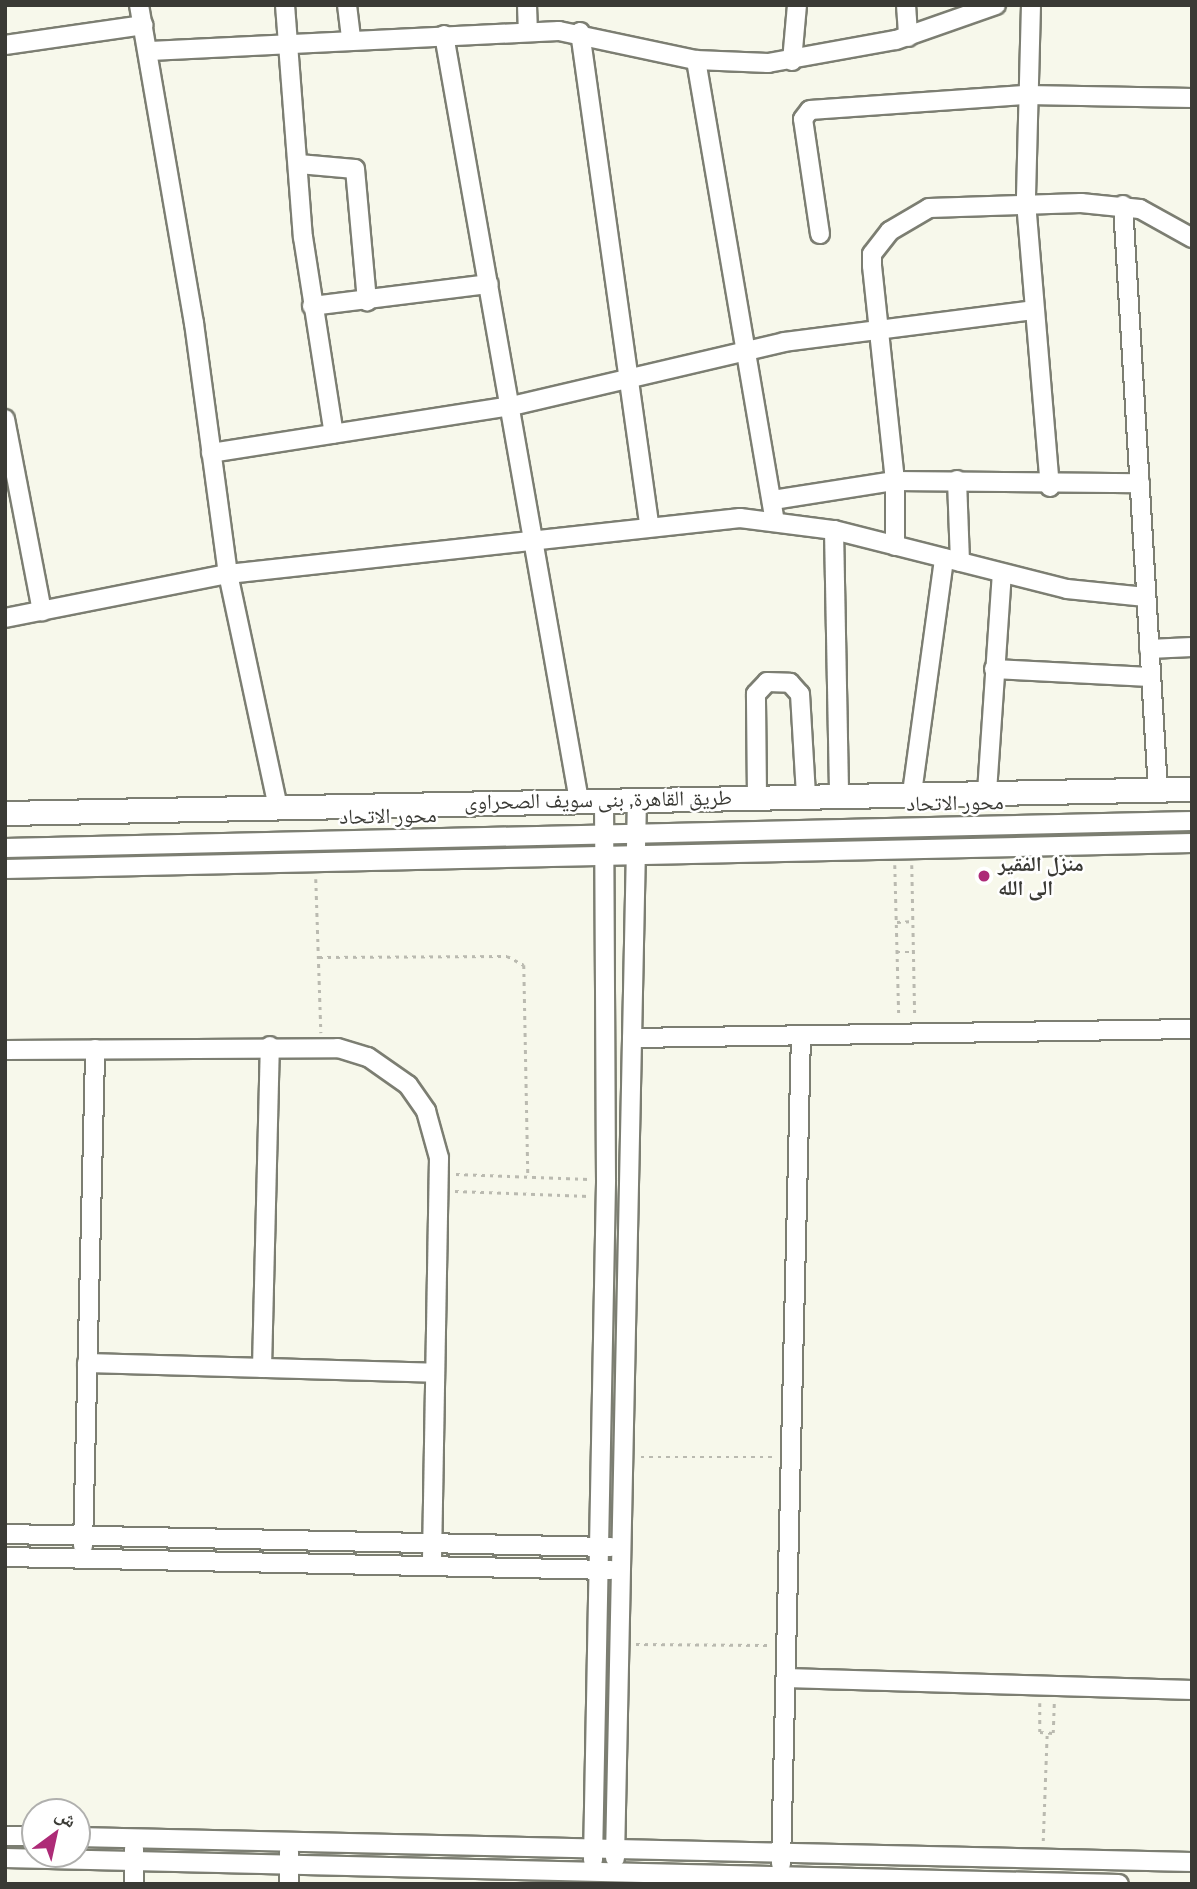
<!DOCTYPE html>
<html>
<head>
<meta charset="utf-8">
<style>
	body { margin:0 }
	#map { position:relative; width:1197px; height:1889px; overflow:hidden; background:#f7f8eb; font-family:"Archivo Narrow","Noto Naskh Arabic",sans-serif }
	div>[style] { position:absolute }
	.path>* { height:2.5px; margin-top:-1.25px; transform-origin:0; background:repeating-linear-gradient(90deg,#babab0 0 3.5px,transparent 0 8.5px) }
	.roads { filter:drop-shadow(2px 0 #7c7e72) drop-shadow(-2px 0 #7c7e72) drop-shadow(0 2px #7c7e72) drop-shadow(0 -2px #7c7e72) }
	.minor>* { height:18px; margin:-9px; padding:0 9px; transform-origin:9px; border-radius:9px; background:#fff }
	.major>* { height:23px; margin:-11.5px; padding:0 11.5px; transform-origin:11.5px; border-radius:11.5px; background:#fff }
	.dots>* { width:19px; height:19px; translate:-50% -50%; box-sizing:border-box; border:4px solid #fff; border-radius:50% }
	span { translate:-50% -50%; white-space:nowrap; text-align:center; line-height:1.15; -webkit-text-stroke:5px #fff; paint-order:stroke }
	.street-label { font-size:21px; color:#3a3a35 }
	.poi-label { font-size:21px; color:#3a3a35; font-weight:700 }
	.left { translate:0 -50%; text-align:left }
	.frame { position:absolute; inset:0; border:7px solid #3a3a35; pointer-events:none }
	.north { position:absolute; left:21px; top:1798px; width:70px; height:70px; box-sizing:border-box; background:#fff; border:2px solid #b0b0ae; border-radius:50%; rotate:33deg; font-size:19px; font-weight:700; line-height:28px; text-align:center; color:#3a3a35 }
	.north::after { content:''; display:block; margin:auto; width:24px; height:32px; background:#ad2b77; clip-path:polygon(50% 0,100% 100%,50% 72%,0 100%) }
</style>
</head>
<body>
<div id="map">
	<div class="path">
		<i style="left:895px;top:865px;width:151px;rotate:88.5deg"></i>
		<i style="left:912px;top:865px;width:150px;rotate:88.9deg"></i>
		<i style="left:316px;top:879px;width:154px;rotate:88.1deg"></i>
		<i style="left:897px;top:922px;width:17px;rotate:-3deg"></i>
		<i style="left:897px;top:952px;width:17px"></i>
		<i style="left:319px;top:957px;width:188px;rotate:-0.3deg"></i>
		<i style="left:507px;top:956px;width:19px;rotate:28deg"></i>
		<i style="left:524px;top:965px;width:212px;rotate:88.9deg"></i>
		<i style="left:456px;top:1174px;width:133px;rotate:2.2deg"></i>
		<i style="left:455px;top:1191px;width:134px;rotate:2.1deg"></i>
		<i style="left:641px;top:1457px;width:133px"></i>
		<i style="left:636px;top:1644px;width:133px;rotate:0.4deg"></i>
		<i style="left:1040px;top:1703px;width:29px;rotate:90deg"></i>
		<i style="left:1040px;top:1732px;width:13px;rotate:4deg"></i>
		<i style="left:1053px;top:1733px;width:31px;rotate:-88deg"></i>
		<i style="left:1043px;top:1841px;width:108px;rotate:-87.9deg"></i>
	</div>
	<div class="roads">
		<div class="minor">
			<i style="left:139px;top:5px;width:323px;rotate:80.2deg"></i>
			<i style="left:194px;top:323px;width:253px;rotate:82.3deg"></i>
			<i style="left:228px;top:574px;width:238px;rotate:77.9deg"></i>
			<i style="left:285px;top:5px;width:233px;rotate:85.6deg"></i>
			<i style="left:303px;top:237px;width:199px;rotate:81.1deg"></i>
			<i style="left:347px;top:5px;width:33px;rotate:83deg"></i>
			<i style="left:527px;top:5px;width:25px;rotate:88deg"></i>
			<i style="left:906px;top:5px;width:32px;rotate:86deg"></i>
			<i style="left:1031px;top:5px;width:197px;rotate:91.5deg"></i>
			<i style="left:1026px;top:202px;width:286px;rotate:85.2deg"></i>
			<i style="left:580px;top:32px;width:498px;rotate:82deg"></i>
			<i style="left:444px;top:35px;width:778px;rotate:80deg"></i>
			<i style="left:5px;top:45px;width:140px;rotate:-8.2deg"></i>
			<i style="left:150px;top:51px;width:409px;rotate:-2.8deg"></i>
			<i style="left:559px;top:31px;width:140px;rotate:12deg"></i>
			<i style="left:696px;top:60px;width:72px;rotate:2.4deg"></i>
			<i style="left:768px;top:63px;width:130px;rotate:-10.2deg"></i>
			<i style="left:896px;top:40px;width:106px;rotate:-19.3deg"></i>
			<i style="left:696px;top:60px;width:465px;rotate:80.3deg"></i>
			<i style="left:792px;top:61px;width:56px;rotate:-84.9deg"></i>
			<i style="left:299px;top:164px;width:56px;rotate:5.1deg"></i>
			<i style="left:355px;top:169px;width:133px;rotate:84.8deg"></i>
			<i style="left:1123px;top:205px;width:586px;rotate:86.58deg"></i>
			<i style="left:820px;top:234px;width:116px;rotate:-98.4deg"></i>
			<i style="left:803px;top:119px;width:11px;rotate:-52deg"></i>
			<i style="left:810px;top:110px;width:218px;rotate:-4deg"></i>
			<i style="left:1027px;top:95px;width:165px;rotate:1deg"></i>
			<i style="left:312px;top:306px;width:178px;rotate:-7.1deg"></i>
			<i style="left:5px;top:419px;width:196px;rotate:79.1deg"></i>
			<i style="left:211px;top:453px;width:305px;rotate:-8.9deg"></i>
			<i style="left:512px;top:406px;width:279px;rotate:-13.2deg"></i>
			<i style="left:784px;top:342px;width:252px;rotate:-7.3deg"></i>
			<i style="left:957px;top:480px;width:82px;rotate:87.9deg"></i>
			<i style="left:773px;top:500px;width:123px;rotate:-8.9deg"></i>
			<i style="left:895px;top:481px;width:245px;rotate:0.5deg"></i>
			<i style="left:834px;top:530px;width:264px;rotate:88.9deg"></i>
			<i style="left:895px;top:546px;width:65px;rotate:-90deg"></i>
			<i style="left:895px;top:481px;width:216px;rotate:-96.1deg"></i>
			<i style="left:872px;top:266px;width:12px;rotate:-90deg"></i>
			<i style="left:872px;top:254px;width:29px;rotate:-52deg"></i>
			<i style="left:890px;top:231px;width:45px;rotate:-30.5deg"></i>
			<i style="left:929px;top:208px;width:152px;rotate:-1.9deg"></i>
			<i style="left:1081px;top:203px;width:59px;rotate:5.8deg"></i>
			<i style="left:1140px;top:209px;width:60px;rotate:29.1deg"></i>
			<i style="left:5px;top:618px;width:227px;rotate:-11.2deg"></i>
			<i style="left:228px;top:574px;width:515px;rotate:-6.24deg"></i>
			<i style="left:740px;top:518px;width:95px;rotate:7.3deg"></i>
			<i style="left:834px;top:530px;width:240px;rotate:14.2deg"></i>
			<i style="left:1067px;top:589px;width:79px;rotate:5.8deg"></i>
			<i style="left:1149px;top:649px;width:43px;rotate:-2.7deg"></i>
			<i style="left:994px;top:669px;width:156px;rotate:2.9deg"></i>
			<i style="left:987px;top:792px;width:219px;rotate:-86.1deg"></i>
			<i style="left:912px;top:793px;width:237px;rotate:-82.2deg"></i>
			<i style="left:757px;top:796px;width:102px;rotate:-90.6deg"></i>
			<i style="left:756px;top:694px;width:16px;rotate:-47deg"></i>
			<i style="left:767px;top:682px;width:23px;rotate:2deg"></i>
			<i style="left:790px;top:683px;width:15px;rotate:48deg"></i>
			<i style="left:800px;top:694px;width:100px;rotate:86.6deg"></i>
			<i style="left:5px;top:848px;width:1187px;rotate:-1.3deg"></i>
			<i style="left:5px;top:869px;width:1187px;rotate:-1.25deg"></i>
			<i style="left:632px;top:1038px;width:560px;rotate:-0.92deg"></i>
			<i style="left:5px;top:1050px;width:333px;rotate:-0.3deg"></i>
			<i style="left:338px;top:1048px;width:31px;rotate:17deg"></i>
			<i style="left:368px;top:1057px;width:49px;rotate:35deg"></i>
			<i style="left:408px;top:1085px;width:32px;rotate:55deg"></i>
			<i style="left:426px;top:1111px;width:49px;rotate:74.5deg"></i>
			<i style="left:439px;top:1158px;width:408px;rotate:91deg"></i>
			<i style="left:87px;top:1363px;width:348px;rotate:1.6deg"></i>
			<i style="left:262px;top:1368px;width:322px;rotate:-88.6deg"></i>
			<i style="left:5px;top:1534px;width:606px;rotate:1.23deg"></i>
			<i style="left:83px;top:1546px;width:497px;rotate:-88.6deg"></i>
			<i style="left:5px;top:1557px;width:606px;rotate:1.23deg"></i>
			<i style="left:786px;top:1678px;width:406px;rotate:1.7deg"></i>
			<i style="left:5px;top:1836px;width:30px"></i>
			<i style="left:77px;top:1837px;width:1115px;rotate:1.28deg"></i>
			<i style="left:5px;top:1858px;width:1114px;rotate:1.34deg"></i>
			<i style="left:615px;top:1858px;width:1058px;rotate:-88.81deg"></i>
			<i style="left:593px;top:1860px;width:680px;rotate:-88.9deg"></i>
			<i style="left:606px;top:1180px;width:380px;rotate:-90.3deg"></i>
			<i style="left:781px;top:1864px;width:829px;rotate:-88.62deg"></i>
			<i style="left:134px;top:1884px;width:35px;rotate:-90deg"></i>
			<i style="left:289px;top:1884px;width:32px;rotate:-90deg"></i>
		</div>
		<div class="major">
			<i style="left:5px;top:813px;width:1187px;rotate:-1.16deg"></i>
		</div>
	</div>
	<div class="dots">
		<i style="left:984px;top:876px;background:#ad2b77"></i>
	</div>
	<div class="street-label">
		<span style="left:598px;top:800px;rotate:-1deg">طريق القاهرة, بنى سويف الصحراوى</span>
		<span style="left:955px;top:803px;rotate:-1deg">محور الاتحاد</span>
		<span style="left:388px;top:816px;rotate:-1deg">محور الاتحاد</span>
	</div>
	<div class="poi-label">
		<span class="left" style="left:998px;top:876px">منزل الفقير<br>الى الله</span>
	</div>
	<div class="frame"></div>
	<div class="north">ش</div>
</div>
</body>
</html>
